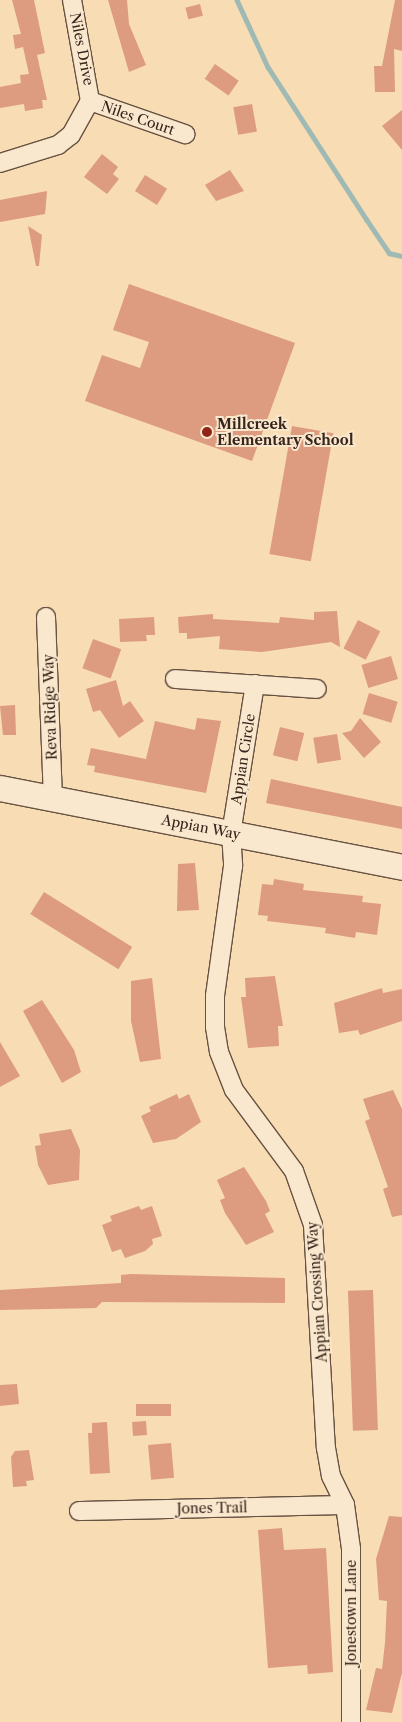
<!DOCTYPE html>
<html>
<head>
<meta charset="utf-8">
<style>
	body { margin:0 }
	#map { position:relative; width:402px; height:1722px; overflow:hidden; background:#f8dcb3; font-family:"Libre Caslon Text",serif }
	div>[style] { position:absolute }
	.stream>* { height:4.5px; margin:-2.25px; padding:0 2.25px; transform-origin:2.25px; border-radius:2.25px; background:#9fbab4 }
	.building>* { inset:0; background:#dd9b7f; transform-origin:0 0 }
	.roads { filter:drop-shadow(1px 0 #675242) drop-shadow(-1px 0 #675242) drop-shadow(0 1px #675242) drop-shadow(0 -1px #675242) }
	.street>* { height:18px; margin:-9px; padding:0 9px; transform-origin:9px; border-radius:9px; background:#fae8ce }
	.secondary>* { height:25px; margin:-12.5px; padding:0 12.5px; transform-origin:12.5px; border-radius:12.5px; background:#fae8ce }
	.dots>* { width:14px; height:14px; translate:-50% -50%; box-sizing:border-box; border:2px solid #fae8ce; border-radius:50% }
	span { translate:-50% -50%; white-space:nowrap; text-align:center; line-height:1.15; -webkit-text-stroke:4px #fae8ce; paint-order:stroke }
	.street-label { font-size:14px; color:#37241d }
	.poi-label { font-size:14px; color:#37241d; font-weight:700 }
	.left { translate:0 -50%; text-align:left }
</style>
</head>
<body>
<div id="map">
	<div class="stream">
		<i style="left:237px;top:0;width:74px;rotate:65.2deg"></i>
		<i style="left:268px;top:67px;width:182px;rotate:57.1deg"></i>
		<i style="left:367px;top:220px;width:40px;rotate:56deg"></i>
		<i style="left:389px;top:253px;width:13px;rotate:13deg"></i>
	</div>
	<div class="building">
		<i style="clip-path:polygon(12px 0,34px 0,45px 53px,37px 55px,47px 100px,42px 100px,43px 108px,25px 111px,24px 104px,0 108px,0 87px,21px 83px,20px 75px,29px 74px,23px 47px,15px 49px,13px 35px,21px 34px)"></i>
		<i style="clip-path:polygon(108px 0,127px 0,129px 24px,146px 65px,129px 72px)"></i>
		<i style="clip-path:polygon(395px 0,402px 0,402px 51px,394px 49px,395px 92px,375px 92px,374px 66px,382px 66px)"></i>
		<i style="left:200px;top:4px;width:12px;height:15px;rotate:76deg"></i>
		<i style="left:215px;top:64px;width:29px;height:18px;rotate:35deg"></i>
		<i style="left:252px;top:104px;width:28px;height:19px;rotate:80deg"></i>
		<i style="clip-path:polygon(402px 110px,402px 150px,382px 126px)"></i>
		<i style="clip-path:polygon(102px 154px,118px 167px,113px 174px,119px 179px,107px 194px,84px 177px)"></i>
		<i style="clip-path:polygon(230px 170px,244px 191px,216px 201px,205px 185px)"></i>
		<i style="left:145px;top:175px;width:26px;height:19px;rotate:32deg"></i>
		<i style="clip-path:polygon(47px 191px,45px 214px,0 222px,0 200px)"></i>
		<i style="clip-path:polygon(28px 226px,42px 235px,39px 266px,36px 266px)"></i>
		<i style="clip-path:polygon(129px 284px,295px 343px,252px 461px,85px 401px,102px 355px,140px 368px,149px 342px,113px 330px)"></i>
		<i style="left:292px;top:426px;width:42px;height:130px;rotate:10deg"></i>
		<i style="clip-path:polygon(337px 611px,340px 647px,331px 642px,262px 652px,232px 650px,219px 649px,220px 636px,187px 639px,187px 633px,179px 633px,178px 617px,213px 614px,213px 619px,279px 623px,280px 617px,314px 620px,314px 612px)"></i>
		<i style="clip-path:polygon(154px 617px,155px 635px,146px 635px,147px 641px,120px 642px,119px 619px)"></i>
		<i style="left:358px;top:620px;width:25px;height:32px;rotate:27deg"></i>
		<i style="left:93px;top:639px;width:30px;height:31px;rotate:20deg"></i>
		<i style="left:391px;top:656px;width:24px;height:31px;rotate:73deg"></i>
		<i style="clip-path:polygon(116px 680px,123px 706px,130px 701px,144px 721px,119px 738px,100px 710px,93px 712px,86px 689px)"></i>
		<i style="left:369px;top:693px;width:30px;height:22px;rotate:17deg"></i>
		<i style="clip-path:polygon(15px 705px,16px 735px,3px 735px,0 706px)"></i>
		<i style="clip-path:polygon(197px 718px,221px 721px,206px 793px,94px 772px,95px 766px,87px 765px,91px 748px,146px 759px,155px 721px,195px 730px)"></i>
		<i style="clip-path:polygon(360px 718px,381px 742px,364px 758px,342px 733px,351px 731px)"></i>
		<i style="left:280px;top:727px;width:25px;height:29px;rotate:14deg"></i>
		<i style="left:337px;top:734px;width:26px;height:24px;rotate:81deg"></i>
		<i style="clip-path:polygon(271px 779px,402px 807px,402px 829px,266px 803px)"></i>
		<i style="clip-path:polygon(195px 863px,199px 910px,177px 911px,178px 864px)"></i>
		<i style="clip-path:polygon(274px 879px,304px 884px,303px 890px,363px 896px,362px 902px,381px 904px,377px 935px,356px 932px,355px 938px,325px 933px,326px 928px,267px 921px,268px 916px,258px 915px,262px 884px,273px 885px)"></i>
		<i style="left:44px;top:892px;width:104px;height:26px;rotate:32deg"></i>
		<i style="clip-path:polygon(275px 976px,283px 1026px,278px 1026px,279px 1046px,248px 1048px,241px 997px,246px 997px,245px 978px)"></i>
		<i style="clip-path:polygon(152px 978px,161px 1059px,140px 1062px,131px 1021px,131px 981px)"></i>
		<i style="clip-path:polygon(382px 988px,383px 993px,402px 989px,402px 1021px,360px 1035px,358px 1030px,339px 1033px,334px 1003px)"></i>
		<i style="clip-path:polygon(42px 1000px,74px 1050px,81px 1072px,62px 1083px,23px 1011px)"></i>
		<i style="clip-path:polygon(0 1042px,20px 1076px,0 1087px)"></i>
		<i style="clip-path:polygon(393px 1090px,402px 1109px,402px 1215px,392px 1217px,383px 1189px,388px 1187px,365px 1121px,370px 1119px,363px 1099px)"></i>
		<i style="clip-path:polygon(177px 1094px,179px 1099px,189px 1094px,201px 1122px,176px 1139px,153px 1143px,141px 1116px,151px 1111px,149px 1107px)"></i>
		<i style="clip-path:polygon(71px 1129px,80px 1150px,79px 1180px,48px 1185px,38px 1165px,35px 1146px,41px 1145px,39px 1134px)"></i>
		<i style="clip-path:polygon(244px 1167px,266px 1201px,270px 1211px,265px 1214px,274px 1232px,246px 1245px,225px 1213px,220px 1200px,225px 1198px,217px 1180px)"></i>
		<i style="clip-path:polygon(139px 1206px,141px 1210px,152px 1206px,162px 1236px,152px 1239px,153px 1244px,145px 1251px,125px 1258px,121px 1249px,112px 1252px,102px 1225px,112px 1221px,110px 1216px)"></i>
		<i style="clip-path:polygon(131px 1274px,285px 1278px,285px 1303px,102px 1302px,96px 1308px,0 1310px,0 1290px,121px 1283px,121px 1275px)"></i>
		<i style="left:373px;top:1290px;width:140px;height:25px;rotate:88deg"></i>
		<i style="clip-path:polygon(17px 1384px,19px 1404px,0 1406px,0 1385px)"></i>
		<i style="left:171px;top:1404px;width:12px;height:35px;rotate:90deg"></i>
		<i style="left:146px;top:1421px;width:14px;height:14px;rotate:86deg"></i>
		<i style="clip-path:polygon(107px 1422px,110px 1473px,90px 1474px,88px 1433px,92px 1433px,92px 1423px)"></i>
		<i style="left:171px;top:1443px;width:35px;height:23px;rotate:85deg"></i>
		<i style="clip-path:polygon(29px 1450px,34px 1480px,26px 1481px,27px 1486px,13px 1487px,11px 1457px,15px 1451px)"></i>
		<i style="clip-path:polygon(389px 1516px,402px 1517px,402px 1673px,392px 1713px,366px 1710px,376px 1668px,382px 1669px,385px 1643px,387px 1601px,379px 1600px,376px 1559px)"></i>
		<i style="clip-path:polygon(282px 1528px,284px 1550px,326px 1548px,333px 1672px,308px 1674px,307px 1665px,268px 1668px,258px 1530px)"></i>
	</div>
	<div class="roads">
		<div class="street">
			<i style="left:90px;top:101px;width:101px;rotate:19.2deg"></i>
			<i style="left:0;top:163px;width:61px;rotate:-17.2deg"></i>
			<i style="left:58px;top:145px;width:16px;rotate:-38deg"></i>
			<i style="left:71px;top:135px;width:39px;rotate:-61deg"></i>
			<i style="left:90px;top:101px;width:103px;rotate:-100.1deg"></i>
			<i style="left:46px;top:617px;width:180px;rotate:87.8deg"></i>
			<i style="left:175px;top:679px;width:142px;rotate:4deg"></i>
			<i style="left:255px;top:684px;width:152px;rotate:99.1deg"></i>
			<i style="left:231px;top:834px;width:32px;rotate:86deg"></i>
			<i style="left:233px;top:866px;width:131px;rotate:97.9deg"></i>
			<i style="left:215px;top:996px;width:31px;rotate:90deg"></i>
			<i style="left:215px;top:1027px;width:25px;rotate:81deg"></i>
			<i style="left:219px;top:1052px;width:41px;rotate:68.5deg"></i>
			<i style="left:234px;top:1090px;width:101px;rotate:53.5deg"></i>
			<i style="left:294px;top:1171px;width:57px;rotate:70.6deg"></i>
			<i style="left:313px;top:1225px;width:223px;rotate:86.7deg"></i>
			<i style="left:326px;top:1448px;width:28px;rotate:80deg"></i>
			<i style="left:331px;top:1476px;width:32px;rotate:64deg"></i>
			<i style="left:345px;top:1505px;width:44px;rotate:82.2deg"></i>
			<i style="left:351px;top:1549px;width:173px;rotate:90deg"></i>
			<i style="left:79px;top:1511px;width:266px;rotate:-1.3deg"></i>
		</div>
		<div class="secondary">
			<i style="left:0;top:788px;width:410px;rotate:11.1deg"></i>
		</div>
	</div>
	<div class="dots">
		<i style="left:207px;top:432px;background:#8f2418"></i>
	</div>
	<div class="street-label">
		<span style="left:82px;top:49px;rotate:79deg">Niles Drive</span>
		<span style="left:138px;top:118px;rotate:19deg">Niles Court</span>
		<span style="left:50px;top:707px;rotate:-92deg">Reva Ridge Way</span>
		<span style="left:243px;top:759px;rotate:-81deg">Appian Circle</span>
		<span style="left:201px;top:827px;rotate:11deg">Appian Way</span>
		<span style="left:317px;top:1292px;rotate:-94deg">Appian Crossing Way</span>
		<span style="left:212px;top:1508px;rotate:-1deg">Jones Trail</span>
		<span style="left:351px;top:1613px;rotate:-90deg">Jonestown Lane</span>
	</div>
	<div class="poi-label">
		<span class="left" style="left:217px;top:432px">Millcreek<br>Elementary School</span>
	</div>
</div>
</body>
</html>
